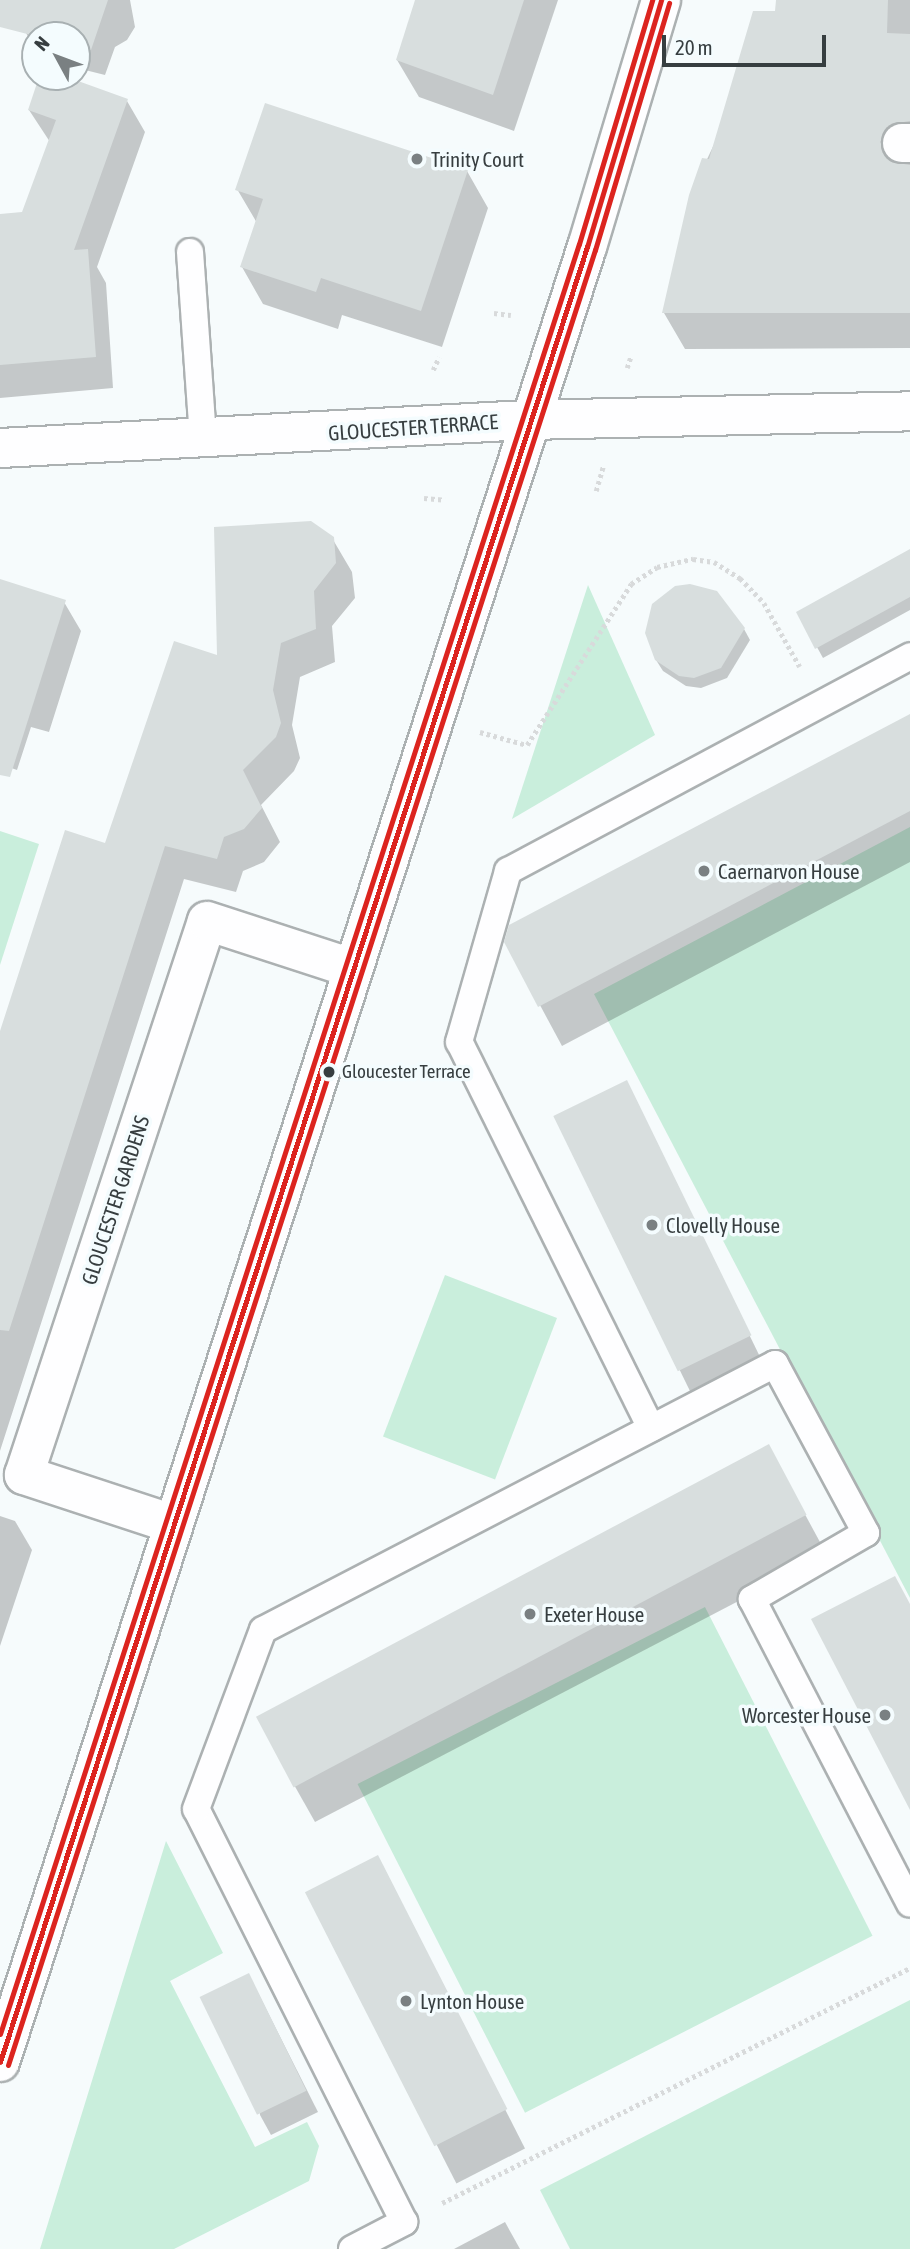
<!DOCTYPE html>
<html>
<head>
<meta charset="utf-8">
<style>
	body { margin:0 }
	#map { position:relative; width:910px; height:2249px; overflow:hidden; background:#f6fbfc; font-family:"Asap Condensed",sans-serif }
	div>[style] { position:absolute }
	.green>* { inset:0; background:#c9eedc; transform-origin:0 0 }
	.shadow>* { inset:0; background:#0003; transform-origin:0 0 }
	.building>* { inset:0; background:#d8dede; transform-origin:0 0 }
	.path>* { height:4.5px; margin-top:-2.25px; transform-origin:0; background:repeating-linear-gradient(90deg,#d8dadb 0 3.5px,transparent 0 7px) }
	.roads { filter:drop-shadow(2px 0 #acb1b2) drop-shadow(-2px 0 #acb1b2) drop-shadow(0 2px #acb1b2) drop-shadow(0 -2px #acb1b2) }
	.lane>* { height:26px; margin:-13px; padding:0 13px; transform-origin:13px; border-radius:13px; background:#fefeff }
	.street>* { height:38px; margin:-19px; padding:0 19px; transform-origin:19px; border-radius:19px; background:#fefeff }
	.secondary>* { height:38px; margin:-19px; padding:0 19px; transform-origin:19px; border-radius:19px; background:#fefeff }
	.primary>* { height:38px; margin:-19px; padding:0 19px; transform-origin:19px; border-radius:19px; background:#fefeff }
	.bus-1>* { height:5px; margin:-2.5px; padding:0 2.5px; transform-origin:2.5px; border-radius:2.5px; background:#dc241f }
	.bus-2>* { height:5px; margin:-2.5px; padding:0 2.5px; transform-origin:2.5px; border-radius:2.5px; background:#dc241f }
	.bus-3>* { height:5px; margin:-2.5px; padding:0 2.5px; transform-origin:2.5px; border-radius:2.5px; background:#dc241f }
	.dots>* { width:19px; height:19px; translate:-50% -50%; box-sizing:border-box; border:4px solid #f4fcfe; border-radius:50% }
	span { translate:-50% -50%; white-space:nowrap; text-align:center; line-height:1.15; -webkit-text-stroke:7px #f4fcfe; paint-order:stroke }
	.bus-label { font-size:19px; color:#373e40 }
	.left { translate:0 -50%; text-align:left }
	.poi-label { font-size:21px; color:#373e40 }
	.right { translate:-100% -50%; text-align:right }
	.street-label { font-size:21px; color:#373e40 }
	.north { position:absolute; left:21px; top:21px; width:70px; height:70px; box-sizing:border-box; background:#f4fcfe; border:2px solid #a8b0b2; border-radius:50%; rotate:311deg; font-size:19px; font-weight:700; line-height:28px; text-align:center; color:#373e40 }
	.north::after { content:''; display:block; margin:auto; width:24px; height:32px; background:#7a8082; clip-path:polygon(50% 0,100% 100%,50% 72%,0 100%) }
	.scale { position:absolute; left:662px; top:35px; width:164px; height:32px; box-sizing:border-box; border:4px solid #373e40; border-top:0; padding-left:9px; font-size:21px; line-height:24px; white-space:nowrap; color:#373e40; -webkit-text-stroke:5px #f4fcfe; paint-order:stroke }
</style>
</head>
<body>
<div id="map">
	<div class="green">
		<i style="clip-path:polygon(588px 585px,655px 735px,512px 819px)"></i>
		<i style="clip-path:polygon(910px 827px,910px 1598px,594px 994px)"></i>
		<i style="clip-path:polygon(0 831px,39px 844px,0 965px)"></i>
		<i style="left:445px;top:1275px;width:120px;height:173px;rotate:21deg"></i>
		<i style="left:705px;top:1607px;width:369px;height:390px;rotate:63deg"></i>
		<i style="clip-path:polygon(166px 1841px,223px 1953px,170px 1981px,255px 2147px,307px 2122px,319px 2146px,309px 2181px,174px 2249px,40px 2249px)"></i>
		<i style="clip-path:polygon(910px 2000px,910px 2249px,570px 2249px,540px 2190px)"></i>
	</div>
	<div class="shadow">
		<i style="clip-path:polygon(30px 0,130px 0,135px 27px,127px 40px,115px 47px,105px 75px,77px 68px,77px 35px,35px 35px,35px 49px,26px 33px)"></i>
		<i style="clip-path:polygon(417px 0,558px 0,514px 131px,419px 97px,397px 60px)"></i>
		<i style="clip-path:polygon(778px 0,910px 0,910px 348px,685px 349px,664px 313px,690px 195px,777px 12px)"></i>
		<i style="clip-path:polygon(41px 77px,62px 77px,127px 101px,145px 132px,97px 267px,106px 283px,113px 388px,0 398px,0 216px,24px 214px,50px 142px,29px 110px)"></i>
		<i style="clip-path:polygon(467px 171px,488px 208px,442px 347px,342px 315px,338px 329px,263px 304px,242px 267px,257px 223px,237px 189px)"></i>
		<i style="clip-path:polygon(332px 538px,352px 572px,355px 598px,332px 626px,335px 662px,300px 677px,292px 725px,300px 758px,294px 771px,261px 805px,280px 842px,264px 862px,243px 871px,236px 892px,184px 879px,0 1451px,0 1037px,106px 845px,219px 658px)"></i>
		<i style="clip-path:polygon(910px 551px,910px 610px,823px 658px,798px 613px)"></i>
		<i style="clip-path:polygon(0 582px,64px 602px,81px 631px,49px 732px,31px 727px,17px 770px,0 764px)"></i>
		<i style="clip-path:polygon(744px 629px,750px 640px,727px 678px,701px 688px,686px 686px,663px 671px,656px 660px)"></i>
		<i style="clip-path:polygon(910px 716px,910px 862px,562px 1046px,506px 942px)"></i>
		<i style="left:626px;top:1082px;width:325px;height:78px;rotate:64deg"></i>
		<i style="clip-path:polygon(768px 1446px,827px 1555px,315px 1822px,293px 1783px)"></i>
		<i style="clip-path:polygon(0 1516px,15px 1521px,32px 1550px,0 1646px)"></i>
		<i style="left:377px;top:1858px;width:326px;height:77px;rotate:63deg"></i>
		<i style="clip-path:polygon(249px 1975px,318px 2112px,271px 2135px,260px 2115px)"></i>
		<i style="clip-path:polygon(505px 2222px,520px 2249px,454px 2249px)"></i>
	</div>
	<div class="building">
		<i style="clip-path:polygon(0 0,108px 0,91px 50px,77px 47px,77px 35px,35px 36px,0 27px)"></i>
		<i style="clip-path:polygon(415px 0,524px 0,493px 95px,396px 60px)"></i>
		<i style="clip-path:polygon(776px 0,888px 0,887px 33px,910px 34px,910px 121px,891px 124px,880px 142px,891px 162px,910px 165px,910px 313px,662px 313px,689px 195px,702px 158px,709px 159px,753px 11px,775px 11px)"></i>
		<i style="clip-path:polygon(39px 77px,67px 77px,128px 99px,74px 250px,88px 249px,96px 357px,0 365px,0 214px,22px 212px,56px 120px,28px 110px)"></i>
		<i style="clip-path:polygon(265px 103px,468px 170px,421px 311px,321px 278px,316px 292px,240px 267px,263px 199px,235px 190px)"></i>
		<i style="clip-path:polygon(311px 521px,334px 537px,336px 563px,314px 591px,316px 629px,281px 643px,273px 690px,281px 723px,276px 737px,243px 770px,262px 808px,244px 829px,224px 837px,217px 859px,165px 846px,9px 1331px,0 1330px,0 1031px,65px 830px,105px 843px,174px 641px,217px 655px,214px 527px)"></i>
		<i style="clip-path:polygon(910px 549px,910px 597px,815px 649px,796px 612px)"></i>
		<i style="clip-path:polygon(0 579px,66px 600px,10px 777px,0 775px)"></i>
		<i style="clip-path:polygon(690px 584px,717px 591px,745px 628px,721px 668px,694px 678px,679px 676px,655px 660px,645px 633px,652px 604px,675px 586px)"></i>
		<i style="clip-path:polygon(910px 714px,910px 811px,538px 1007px,504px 942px,509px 925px)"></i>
		<i style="left:627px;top:1080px;width:284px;height:82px;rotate:64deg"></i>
		<i style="left:769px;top:1444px;width:80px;height:581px;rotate:62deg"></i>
		<i style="clip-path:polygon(895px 1576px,910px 1604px,910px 1810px,811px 1619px)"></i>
		<i style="left:378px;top:1855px;width:285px;height:82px;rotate:63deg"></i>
		<i style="left:249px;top:1973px;width:131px;height:55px;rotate:64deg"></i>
	</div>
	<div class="path">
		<i style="left:494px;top:313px;width:17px;rotate:7deg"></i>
		<i style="left:627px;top:368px;width:13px;rotate:-72deg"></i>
		<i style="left:433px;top:370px;width:14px;rotate:-65deg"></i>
		<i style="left:596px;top:491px;width:26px;rotate:-74deg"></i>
		<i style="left:424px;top:498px;width:21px;rotate:5deg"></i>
		<i style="left:480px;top:732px;width:49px;rotate:15.5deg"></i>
		<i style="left:527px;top:745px;width:192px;rotate:-57.1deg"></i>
		<i style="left:631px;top:584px;width:31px;rotate:-33deg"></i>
		<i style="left:657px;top:567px;width:37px;rotate:-13deg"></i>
		<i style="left:693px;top:559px;width:21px;rotate:8deg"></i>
		<i style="left:714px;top:562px;width:31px;rotate:32deg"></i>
		<i style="left:740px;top:578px;width:35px;rotate:46deg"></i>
		<i style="left:764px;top:603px;width:73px;rotate:60.6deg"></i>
		<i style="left:442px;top:2203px;width:524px;rotate:-26.66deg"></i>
	</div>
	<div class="roads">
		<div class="lane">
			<i style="left:190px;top:252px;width:188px;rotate:86deg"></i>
			<i style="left:651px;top:1428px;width:431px;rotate:-116.4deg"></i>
			<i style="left:459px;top:1042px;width:178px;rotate:-74deg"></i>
			<i style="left:508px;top:871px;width:456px;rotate:-28.1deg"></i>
			<i style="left:352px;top:2249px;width:59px;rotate:-27.4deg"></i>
			<i style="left:404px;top:2222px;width:462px;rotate:-116.7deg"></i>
			<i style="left:196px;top:1809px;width:191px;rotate:-69.5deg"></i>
			<i style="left:263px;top:1630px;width:577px;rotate:-27.45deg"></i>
			<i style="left:775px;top:1364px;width:192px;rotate:61.7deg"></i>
			<i style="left:866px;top:1533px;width:132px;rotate:149.9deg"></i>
			<i style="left:752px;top:1599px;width:343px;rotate:62.6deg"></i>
		</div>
		<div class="street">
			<i style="left:902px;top:143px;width:8px"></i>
			<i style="left:173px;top:1524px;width:157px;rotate:-161.8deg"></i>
			<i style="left:24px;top:1475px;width:583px;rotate:-71.72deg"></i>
			<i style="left:207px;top:921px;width:152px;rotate:18deg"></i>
		</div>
		<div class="secondary">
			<i style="left:0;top:448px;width:529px;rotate:-3.04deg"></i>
			<i style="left:528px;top:420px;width:382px;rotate:-1.3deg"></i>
		</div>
		<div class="primary">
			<i style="left:0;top:2062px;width:1908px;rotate:-72.08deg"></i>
			<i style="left:587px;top:247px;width:258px;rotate:-73.3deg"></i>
		</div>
	</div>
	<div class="bus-1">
		<i style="left:0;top:2062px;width:1908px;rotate:-72.08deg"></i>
		<i style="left:587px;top:247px;width:258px;rotate:-73.3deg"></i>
	</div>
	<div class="bus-2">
		<i style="left:8px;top:2065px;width:1908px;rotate:-72.08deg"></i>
		<i style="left:595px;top:250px;width:258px;rotate:-73.3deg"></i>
	</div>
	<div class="bus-3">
		<i style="left:0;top:2034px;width:1881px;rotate:-72.08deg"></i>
		<i style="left:579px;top:244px;width:255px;rotate:-73.3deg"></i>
	</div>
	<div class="dots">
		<i style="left:417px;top:159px;background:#7a8082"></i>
		<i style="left:704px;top:871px;background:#7a8082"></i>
		<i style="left:329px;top:1072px;background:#373e40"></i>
		<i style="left:652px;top:1225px;background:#7a8082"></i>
		<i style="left:530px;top:1614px;background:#7a8082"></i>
		<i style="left:885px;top:1715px;background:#7a8082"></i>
		<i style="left:406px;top:2001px;background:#7a8082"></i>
	</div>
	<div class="bus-label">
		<span class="left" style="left:342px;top:1072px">Gloucester Terrace</span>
	</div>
	<div class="poi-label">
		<span class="left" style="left:431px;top:159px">Trinity Court</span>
		<span class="left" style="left:718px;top:871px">Caernarvon House</span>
		<span class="left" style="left:666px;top:1225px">Clovelly House</span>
		<span class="left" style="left:544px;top:1614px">Exeter House</span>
		<span class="right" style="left:871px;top:1715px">Worcester House</span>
		<span class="left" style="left:420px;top:2001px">Lynton House</span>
	</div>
	<div class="street-label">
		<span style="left:413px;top:427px;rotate:-4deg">GLOUCESTER TERRACE</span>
		<span style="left:115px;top:1200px;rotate:-72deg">GLOUCESTER GARDENS</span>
	</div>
	<div class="north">N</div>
	<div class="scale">20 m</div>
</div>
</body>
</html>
